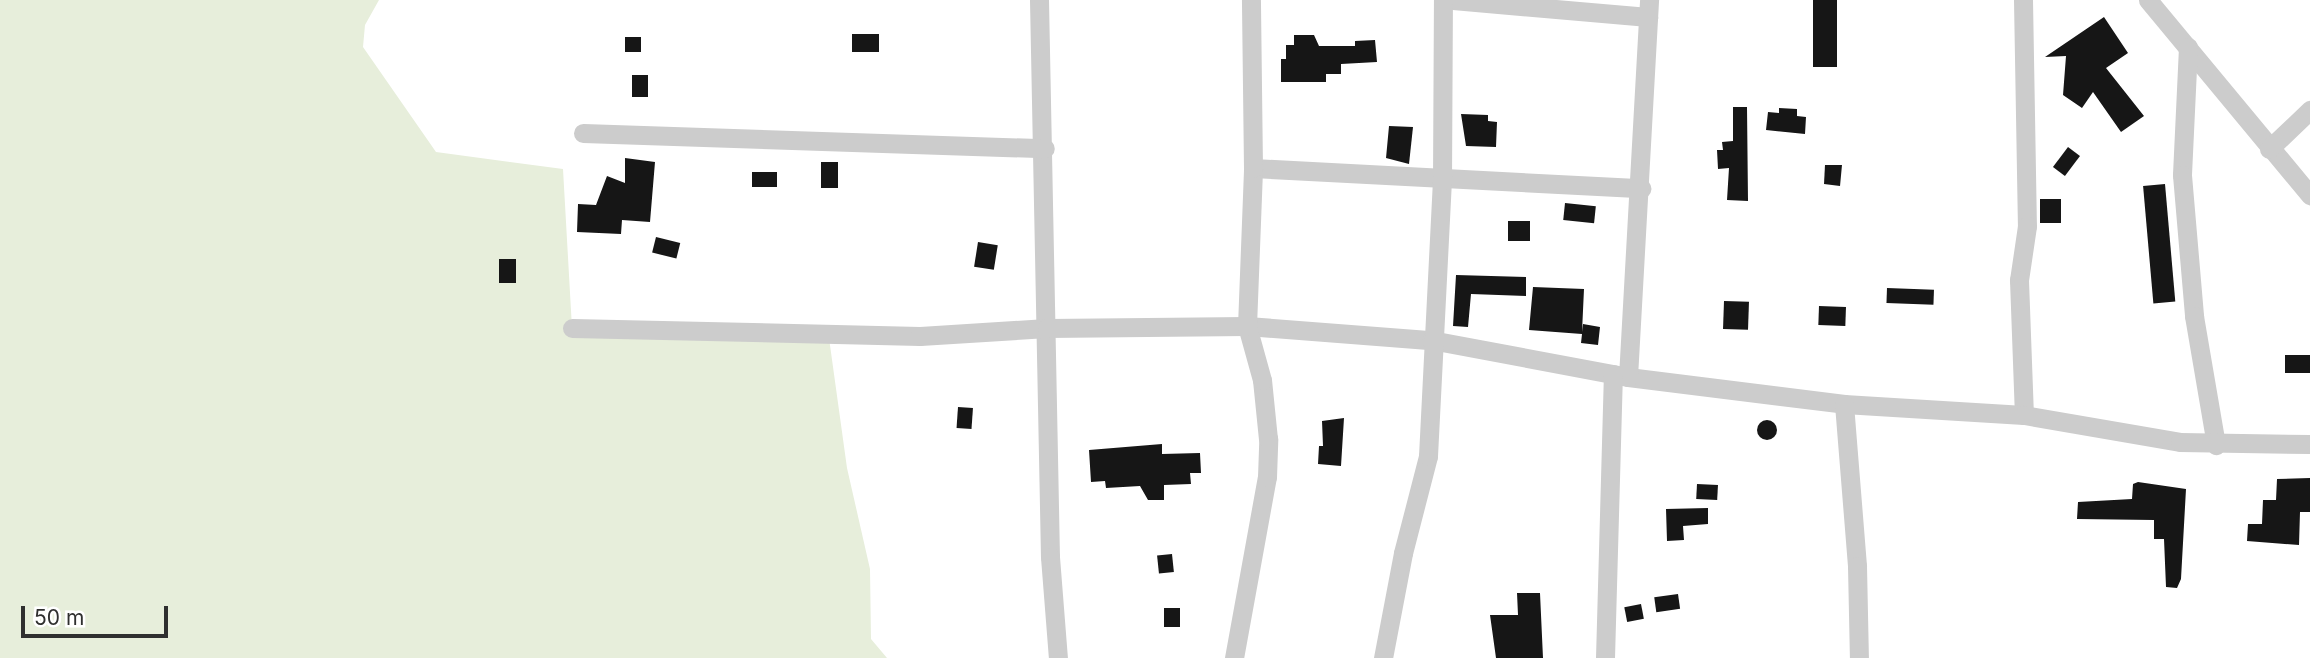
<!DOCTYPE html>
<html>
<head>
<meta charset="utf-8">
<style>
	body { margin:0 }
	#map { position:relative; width:2310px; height:658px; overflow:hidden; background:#fff; font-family:Inter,sans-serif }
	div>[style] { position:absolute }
	.green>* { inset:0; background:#e7eedb }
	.building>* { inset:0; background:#161616; transform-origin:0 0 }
	.round { border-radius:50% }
	.minor>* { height:19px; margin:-9.5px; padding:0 9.5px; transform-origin:9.5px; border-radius:9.5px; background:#ccc }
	span { translate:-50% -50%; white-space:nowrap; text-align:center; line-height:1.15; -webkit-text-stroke:7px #fff; paint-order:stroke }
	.scale { position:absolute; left:21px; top:606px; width:147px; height:32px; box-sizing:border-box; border:4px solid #2f2f2f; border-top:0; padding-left:9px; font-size:21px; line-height:24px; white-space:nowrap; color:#2f2f2f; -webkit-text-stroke:5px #fff; paint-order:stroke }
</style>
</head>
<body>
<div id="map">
	<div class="green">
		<i style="clip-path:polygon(0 0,379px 0,365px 25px,363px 47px,436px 152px,563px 169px,572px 328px,829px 338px,847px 468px,870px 569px,871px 639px,887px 658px,0 658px)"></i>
	</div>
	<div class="building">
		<i style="left:1813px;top:0;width:24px;height:67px"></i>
		<i style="clip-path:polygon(2104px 17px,2128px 53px,2106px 68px,2144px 116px,2121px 132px,2093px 92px,2082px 108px,2063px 95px,2066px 56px,2045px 57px)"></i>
		<i style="left:852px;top:34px;width:27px;height:18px"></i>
		<i style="clip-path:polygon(1294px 35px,1314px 35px,1319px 46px,1355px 46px,1355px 41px,1375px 40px,1377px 62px,1341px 64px,1341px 74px,1326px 74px,1326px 82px,1281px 82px,1281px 59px,1286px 59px,1286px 45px,1294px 45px)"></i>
		<i style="left:625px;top:37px;width:16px;height:15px"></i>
		<i style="left:632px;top:75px;width:16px;height:22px"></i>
		<i style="clip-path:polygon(1733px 107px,1747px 107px,1748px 201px,1727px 200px,1729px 168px,1718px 169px,1717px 150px,1723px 150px,1722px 142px,1733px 141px)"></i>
		<i style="clip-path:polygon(1779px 108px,1797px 109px,1797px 116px,1806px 117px,1805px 134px,1766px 130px,1768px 112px,1779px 113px)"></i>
		<i style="clip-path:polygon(1461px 114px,1488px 115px,1488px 121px,1497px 122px,1496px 147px,1466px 146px)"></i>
		<i style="clip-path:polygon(1389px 126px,1413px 127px,1409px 164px,1386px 158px)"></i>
		<i style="left:2068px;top:147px;width:15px;height:25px;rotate:37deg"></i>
		<i style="clip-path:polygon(625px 158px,655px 162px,650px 222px,622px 220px,621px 234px,577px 232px,578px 204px,596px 205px,607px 176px,625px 183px)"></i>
		<i style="left:821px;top:162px;width:17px;height:26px"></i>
		<i style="clip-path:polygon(1825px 165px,1842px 165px,1840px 186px,1824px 184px)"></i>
		<i style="left:752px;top:172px;width:25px;height:15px"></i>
		<i style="left:2165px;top:184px;width:118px;height:22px;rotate:85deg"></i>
		<i style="left:2040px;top:199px;width:21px;height:24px"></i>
		<i style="left:1565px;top:203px;width:31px;height:17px;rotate:6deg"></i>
		<i style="left:1508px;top:221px;width:22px;height:20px"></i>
		<i style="left:656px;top:237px;width:25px;height:16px;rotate:14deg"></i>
		<i style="left:978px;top:242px;width:20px;height:25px;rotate:9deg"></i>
		<i style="left:499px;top:259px;width:17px;height:24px"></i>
		<i style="clip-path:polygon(1456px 275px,1526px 277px,1526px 296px,1471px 294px,1468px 327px,1453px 326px)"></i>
		<i style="clip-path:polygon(1533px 287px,1584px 289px,1582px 332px,1583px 324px,1600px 327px,1598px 345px,1581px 343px,1582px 334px,1529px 330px)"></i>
		<i style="left:1887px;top:288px;width:47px;height:15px;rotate:2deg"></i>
		<i style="left:1724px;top:301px;width:25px;height:28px;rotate:2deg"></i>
		<i style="left:1819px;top:306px;width:27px;height:19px;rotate:2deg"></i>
		<i style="left:2310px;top:355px;width:18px;height:25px;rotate:90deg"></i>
		<i style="left:958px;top:407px;width:15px;height:21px;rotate:4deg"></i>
		<i style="clip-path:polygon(1344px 418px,1341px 466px,1318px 464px,1319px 446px,1323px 446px,1322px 421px)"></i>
		<i class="round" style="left:1757px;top:420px;width:20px;height:20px"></i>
		<i style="clip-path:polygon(1162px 444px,1162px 454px,1200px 453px,1201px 473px,1190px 473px,1191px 484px,1164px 485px,1164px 500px,1148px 500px,1140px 486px,1106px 488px,1105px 481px,1091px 482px,1089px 450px)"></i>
		<i style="clip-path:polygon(2310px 478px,2310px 512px,2300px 512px,2299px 545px,2247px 541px,2248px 524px,2262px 524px,2263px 500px,2276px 500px,2277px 479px)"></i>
		<i style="clip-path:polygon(2138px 482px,2186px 489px,2181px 579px,2177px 588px,2166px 587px,2164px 539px,2154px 539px,2154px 520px,2077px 519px,2078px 502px,2132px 499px,2133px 484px)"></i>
		<i style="left:1697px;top:484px;width:21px;height:15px;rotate:3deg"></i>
		<i style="clip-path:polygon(1708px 508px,1708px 524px,1683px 526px,1684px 540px,1667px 541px,1666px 509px)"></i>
		<i style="left:1172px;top:554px;width:18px;height:15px;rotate:84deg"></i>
		<i style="clip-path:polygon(1517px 593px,1540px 593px,1543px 658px,1496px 658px,1490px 615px,1518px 615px)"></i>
		<i style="left:1678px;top:594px;width:15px;height:24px;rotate:82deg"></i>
		<i style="left:1641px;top:604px;width:15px;height:17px;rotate:79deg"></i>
		<i style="left:1164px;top:608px;width:16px;height:19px"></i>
	</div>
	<div class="minor">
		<i style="left:1039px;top:0;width:557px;rotate:88.87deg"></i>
		<i style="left:1050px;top:557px;width:101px;rotate:85.5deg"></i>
		<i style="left:1453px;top:0;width:196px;rotate:5deg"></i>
		<i style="left:2023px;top:0;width:226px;rotate:89deg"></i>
		<i style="left:2027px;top:226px;width:55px;rotate:98.4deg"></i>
		<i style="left:2019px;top:280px;width:135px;rotate:87.9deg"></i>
		<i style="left:2148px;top:0;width:254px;rotate:50.3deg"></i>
		<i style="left:2188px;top:47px;width:128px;rotate:92.7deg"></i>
		<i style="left:2182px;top:175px;width:142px;rotate:85.1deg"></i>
		<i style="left:2194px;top:316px;width:131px;rotate:80.3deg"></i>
		<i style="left:583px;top:133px;width:462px;rotate:1.9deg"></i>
		<i style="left:2269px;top:149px;width:57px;rotate:-43.6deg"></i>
		<i style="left:1253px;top:168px;width:389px;rotate:3deg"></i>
		<i style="left:572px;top:328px;width:348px;rotate:1.3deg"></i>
		<i style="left:920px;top:336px;width:127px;rotate:-3.6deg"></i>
		<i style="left:1047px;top:328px;width:200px;rotate:-0.6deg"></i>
		<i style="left:1247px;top:326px;width:185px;rotate:4.4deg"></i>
		<i style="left:1431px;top:340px;width:200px;rotate:10.6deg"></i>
		<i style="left:1628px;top:377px;width:218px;rotate:7.1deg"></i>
		<i style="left:1844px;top:404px;width:180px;rotate:3.5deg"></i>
		<i style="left:2024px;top:415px;width:158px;rotate:9.8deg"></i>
		<i style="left:2180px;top:442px;width:130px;rotate:0.9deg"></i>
		<i style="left:1628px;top:377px;width:378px;rotate:-86.8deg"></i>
		<i style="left:1844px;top:404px;width:163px;rotate:85.4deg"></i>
		<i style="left:1857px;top:566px;width:92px;rotate:88.8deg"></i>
		<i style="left:1234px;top:658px;width:184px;rotate:-79.7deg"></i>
		<i style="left:1267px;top:477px;width:38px;rotate:-88deg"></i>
		<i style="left:1268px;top:439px;width:59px;rotate:-95.8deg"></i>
		<i style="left:1262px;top:380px;width:56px;rotate:-105.5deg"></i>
		<i style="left:1247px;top:326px;width:158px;rotate:-87.8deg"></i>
		<i style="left:1253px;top:168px;width:168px;rotate:-90.7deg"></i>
		<i style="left:1383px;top:658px;width:107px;rotate:-79.2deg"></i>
		<i style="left:1403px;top:553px;width:100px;rotate:-75.5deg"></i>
		<i style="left:1428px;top:456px;width:275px;rotate:-87.1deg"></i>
		<i style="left:1442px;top:181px;width:181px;rotate:-89.7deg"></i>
		<i style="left:1605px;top:658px;width:284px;rotate:-88.4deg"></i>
	</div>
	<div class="scale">50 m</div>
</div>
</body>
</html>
